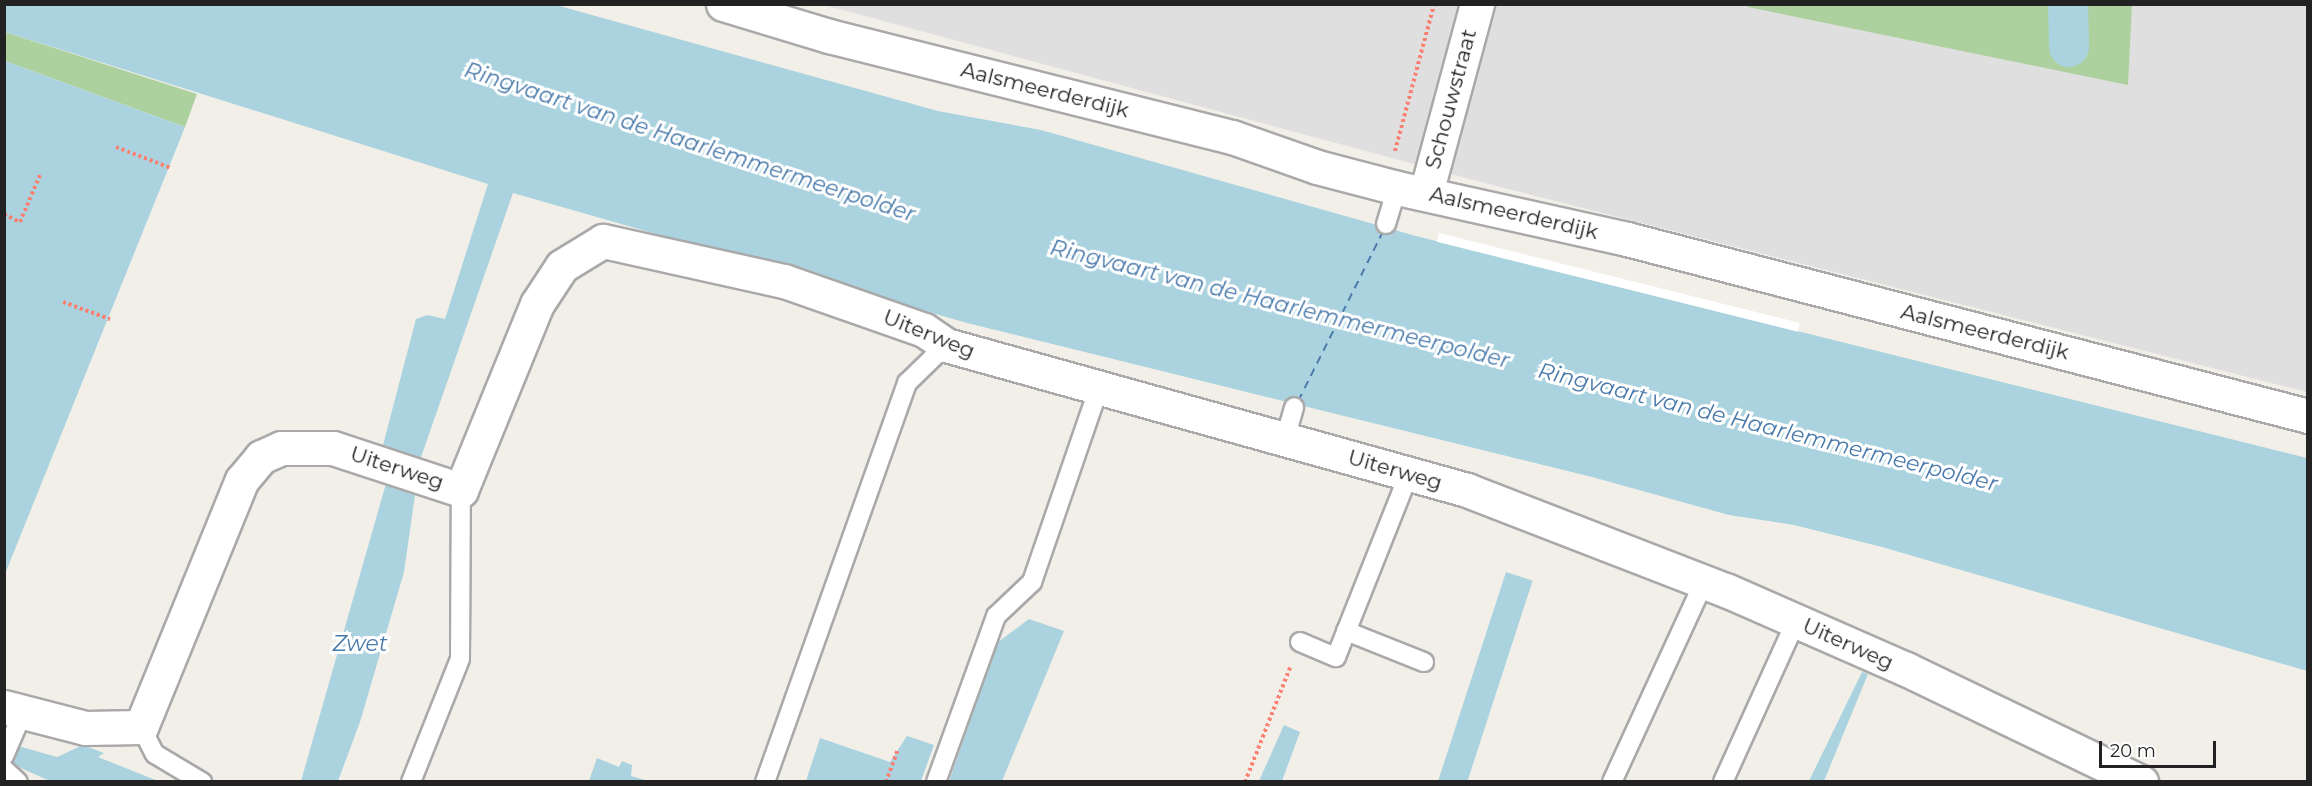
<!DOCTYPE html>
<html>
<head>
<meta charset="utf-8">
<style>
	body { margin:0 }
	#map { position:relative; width:2312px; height:786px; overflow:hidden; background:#f2efe9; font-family:Montserrat,sans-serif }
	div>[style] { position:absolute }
	.residential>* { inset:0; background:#e0dfdf }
	.forest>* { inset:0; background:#add19e }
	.water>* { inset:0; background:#aad3df; transform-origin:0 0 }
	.pier>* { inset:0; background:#fff; transform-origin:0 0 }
	.canal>* { height:40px; margin:-20px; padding:0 20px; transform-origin:20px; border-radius:20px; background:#aad3df }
	.ferry>* { height:1.5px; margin-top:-0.75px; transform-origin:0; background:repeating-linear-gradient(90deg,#4a7aab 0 8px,transparent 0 14px) }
	.path>* { height:4px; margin-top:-2px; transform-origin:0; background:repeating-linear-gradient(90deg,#fa8072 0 3px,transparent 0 6px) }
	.roads { filter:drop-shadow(2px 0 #a9a9a9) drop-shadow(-2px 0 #a9a9a9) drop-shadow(0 2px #a9a9a9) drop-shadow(0 -2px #a9a9a9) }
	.service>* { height:18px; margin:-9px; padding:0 9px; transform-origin:9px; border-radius:9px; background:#fff }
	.minor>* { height:33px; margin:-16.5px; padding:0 16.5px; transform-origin:16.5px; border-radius:16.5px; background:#fff }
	span { translate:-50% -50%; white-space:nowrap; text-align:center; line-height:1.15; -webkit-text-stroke:6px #fff; paint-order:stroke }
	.street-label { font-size:21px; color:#222 }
	.water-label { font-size:22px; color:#4a7aab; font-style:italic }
	.frame { position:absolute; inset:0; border:6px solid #222; pointer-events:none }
	.scale { position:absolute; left:2099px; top:741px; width:117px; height:27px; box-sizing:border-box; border:3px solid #222; border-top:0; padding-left:8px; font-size:18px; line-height:21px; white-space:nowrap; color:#222; -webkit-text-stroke:4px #fff; paint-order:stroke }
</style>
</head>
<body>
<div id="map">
	<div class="residential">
		<i style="clip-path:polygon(824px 5px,2307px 5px,2307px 392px,1496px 186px)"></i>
	</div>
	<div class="forest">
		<i style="clip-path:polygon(1748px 5px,2132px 5px,2128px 85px,1748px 7px)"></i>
		<i style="clip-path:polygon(5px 32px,197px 94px,185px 127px,5px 61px)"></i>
	</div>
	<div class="water">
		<i style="clip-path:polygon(5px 5px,556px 5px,938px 111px,1041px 130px,1416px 236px,2307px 458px,2307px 671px,1882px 547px,1794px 525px,1729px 515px,1592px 477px,967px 323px,513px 193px,420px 460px,404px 572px,360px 722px,338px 781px,301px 781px,387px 480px,393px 449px,383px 445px,416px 319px,427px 315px,445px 319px,488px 184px,5px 32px)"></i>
		<i style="clip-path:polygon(5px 61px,185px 127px,5px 574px,4px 61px)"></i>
		<i style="left:1506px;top:572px;width:28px;height:228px;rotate:18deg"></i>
		<i style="clip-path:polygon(1029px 619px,1064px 631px,1002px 781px,949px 781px,998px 642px)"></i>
		<i style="clip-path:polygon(1862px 672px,1868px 674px,1824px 781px,1809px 781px)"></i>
		<i style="clip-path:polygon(1284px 725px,1300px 732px,1282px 781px,1259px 781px)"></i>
		<i style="clip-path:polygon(907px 736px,934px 745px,921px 781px,806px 781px,820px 738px,890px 762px)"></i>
		<i style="clip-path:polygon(4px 742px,57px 757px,83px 745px,104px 753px,98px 757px,158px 781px,50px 781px,5px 761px)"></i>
		<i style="clip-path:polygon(597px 758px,619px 767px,622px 761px,632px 765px,631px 776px,649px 781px,589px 781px)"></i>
	</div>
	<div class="pier">
		<i style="left:1439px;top:233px;width:372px;height:9px;rotate:14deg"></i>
	</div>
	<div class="canal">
		<i style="left:2068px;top:4px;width:43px;rotate:88.7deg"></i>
	</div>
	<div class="ferry">
		<i style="left:1298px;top:401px;width:190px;rotate:-63.4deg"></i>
	</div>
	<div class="path">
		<i style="left:116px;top:147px;width:59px;rotate:20.9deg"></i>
		<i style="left:1395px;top:151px;width:152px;rotate:-75.1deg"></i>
		<i style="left:4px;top:214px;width:18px;rotate:27deg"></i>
		<i style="left:20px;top:222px;width:51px;rotate:-66.9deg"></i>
		<i style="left:63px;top:302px;width:50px;rotate:19.9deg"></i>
		<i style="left:886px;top:782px;width:33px;rotate:-70deg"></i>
		<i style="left:1245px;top:782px;width:123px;rotate:-68.5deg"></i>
	</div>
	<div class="roads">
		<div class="service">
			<i style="left:1386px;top:224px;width:38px;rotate:-73deg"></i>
			<i style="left:1285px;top:439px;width:33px;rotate:-74deg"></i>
			<i style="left:1346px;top:631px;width:84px;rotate:21.7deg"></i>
			<i style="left:1300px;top:642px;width:39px;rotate:23deg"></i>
			<i style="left:1336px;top:657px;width:197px;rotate:-68.3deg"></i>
			<i style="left:141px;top:727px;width:30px;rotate:63deg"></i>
			<i style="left:155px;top:754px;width:55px;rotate:30.8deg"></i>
			<i style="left:4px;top:756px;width:48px;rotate:-66.6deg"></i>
			<i style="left:4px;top:769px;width:19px;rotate:43deg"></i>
			<i style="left:411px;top:782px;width:132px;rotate:-68.3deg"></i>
			<i style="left:460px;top:659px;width:169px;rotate:-89.7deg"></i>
			<i style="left:765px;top:782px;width:424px;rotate:-70.4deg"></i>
			<i style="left:907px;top:383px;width:54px;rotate:-44.3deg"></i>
			<i style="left:936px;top:782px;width:177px;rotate:-70.1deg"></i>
			<i style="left:996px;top:616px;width:50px;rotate:-43.4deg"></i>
			<i style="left:1032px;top:582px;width:206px;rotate:-71deg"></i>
			<i style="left:1612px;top:782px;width:220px;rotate:-65.3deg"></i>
			<i style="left:1723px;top:782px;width:177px;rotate:-65.6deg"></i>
		</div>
		<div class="minor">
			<i style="left:723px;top:4px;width:111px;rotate:16.8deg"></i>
			<i style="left:829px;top:36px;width:415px;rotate:14.1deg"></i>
			<i style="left:1232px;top:137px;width:90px;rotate:19.4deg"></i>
			<i style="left:1317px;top:167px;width:83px;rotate:14.7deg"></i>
			<i style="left:1397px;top:188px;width:236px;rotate:12.5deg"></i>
			<i style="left:1627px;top:239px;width:704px;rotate:14.57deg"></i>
			<i style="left:1426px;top:193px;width:196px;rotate:-74.9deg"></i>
			<i style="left:4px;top:707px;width:84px;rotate:14.5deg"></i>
			<i style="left:85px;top:728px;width:56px;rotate:-1deg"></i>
			<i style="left:141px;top:727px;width:267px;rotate:-67.8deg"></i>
			<i style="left:242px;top:480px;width:30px;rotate:-50deg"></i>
			<i style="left:261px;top:457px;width:22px;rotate:-24deg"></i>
			<i style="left:281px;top:448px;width:52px"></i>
			<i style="left:333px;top:448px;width:135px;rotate:18.2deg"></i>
			<i style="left:461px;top:490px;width:201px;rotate:-67.8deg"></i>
			<i style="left:537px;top:304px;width:45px;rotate:-56.7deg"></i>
			<i style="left:562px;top:266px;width:48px;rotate:-31.4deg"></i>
			<i style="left:603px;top:241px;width:185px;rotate:12.5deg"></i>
			<i style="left:784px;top:281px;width:148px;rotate:19.3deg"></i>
			<i style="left:924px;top:330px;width:27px;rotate:34deg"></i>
			<i style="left:946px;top:345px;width:541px;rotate:15.55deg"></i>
			<i style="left:1467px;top:490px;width:280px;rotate:21.2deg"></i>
			<i style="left:1728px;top:591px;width:194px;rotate:23.7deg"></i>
			<i style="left:1906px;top:669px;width:261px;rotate:25.7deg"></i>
		</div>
	</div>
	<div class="street-label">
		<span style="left:1045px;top:90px;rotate:14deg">Aalsmeerderdijk</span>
		<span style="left:1451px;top:99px;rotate:-75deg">Schouwstraat</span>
		<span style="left:1514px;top:213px;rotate:13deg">Aalsmeerderdijk</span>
		<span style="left:1985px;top:332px;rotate:14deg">Aalsmeerderdijk</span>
		<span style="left:929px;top:334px;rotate:22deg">Uiterweg</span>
		<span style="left:397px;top:468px;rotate:18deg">Uiterweg</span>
		<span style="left:1395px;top:470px;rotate:16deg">Uiterweg</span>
		<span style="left:1848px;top:644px;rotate:24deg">Uiterweg</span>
	</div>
	<div class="water-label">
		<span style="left:690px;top:142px;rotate:18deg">Ringvaart van de Haarlemmermeerpolder</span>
		<span style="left:1280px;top:304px;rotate:14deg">Ringvaart van de Haarlemmermeerpolder</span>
		<span style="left:1768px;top:427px;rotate:14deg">Ringvaart van de Haarlemmermeerpolder</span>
		<span style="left:360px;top:644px">Zwet</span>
	</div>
	<div class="frame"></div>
	<div class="scale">20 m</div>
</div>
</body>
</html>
